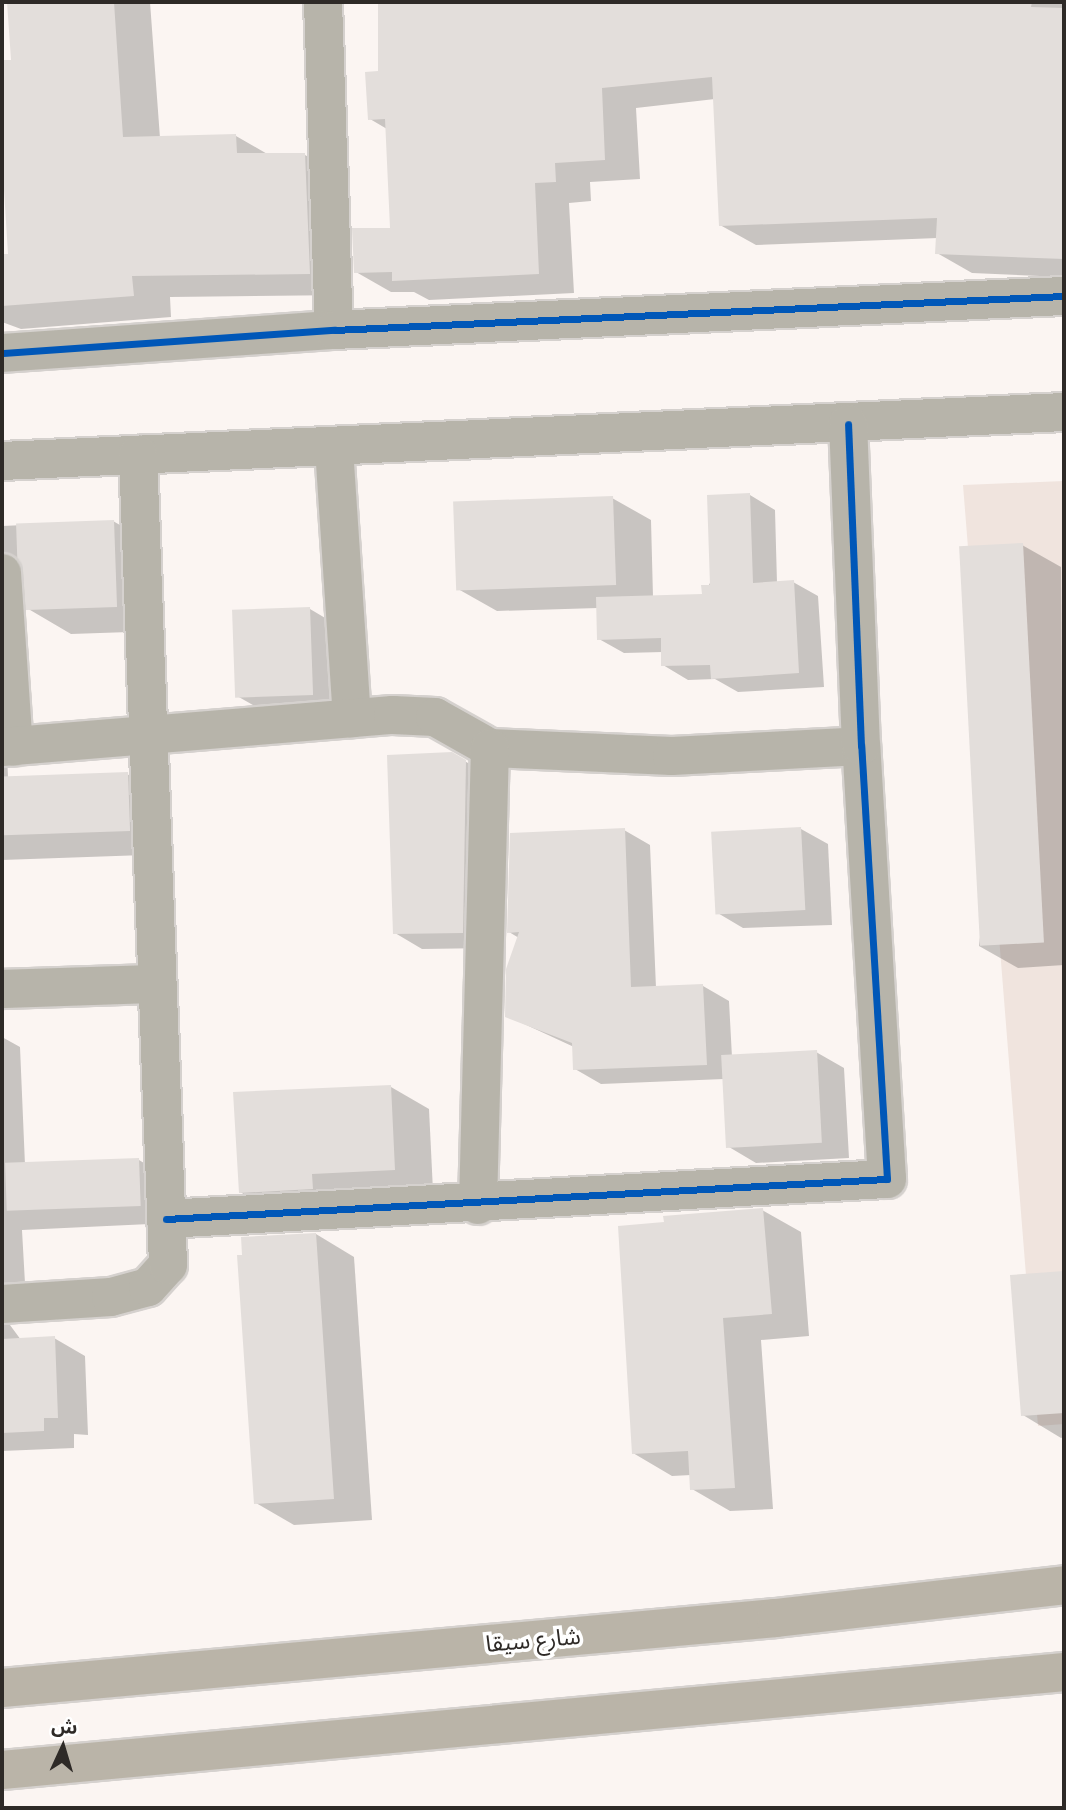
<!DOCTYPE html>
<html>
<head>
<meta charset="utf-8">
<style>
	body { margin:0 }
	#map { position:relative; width:1066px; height:1810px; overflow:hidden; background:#fbf5f2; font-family:Raleway,"Noto Sans Arabic",sans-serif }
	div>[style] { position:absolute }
	.built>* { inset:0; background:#f0e4de }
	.shadow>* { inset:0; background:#0003 }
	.building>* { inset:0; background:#e3dedb; transform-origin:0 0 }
	.roads { filter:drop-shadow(2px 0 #d5d1ce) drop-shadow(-2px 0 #d5d1ce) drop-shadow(0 2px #d5d1ce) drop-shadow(0 -2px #d5d1ce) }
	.minor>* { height:38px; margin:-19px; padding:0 19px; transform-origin:19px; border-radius:19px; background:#b7b4aa }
	.primary>* { height:38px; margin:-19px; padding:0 19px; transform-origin:19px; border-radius:19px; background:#bab4a8 }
	.cycleway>* { height:7px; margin:-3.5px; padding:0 3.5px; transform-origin:3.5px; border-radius:3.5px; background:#0057b8 }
	span { translate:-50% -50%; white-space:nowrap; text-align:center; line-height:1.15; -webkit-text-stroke:7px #fff; paint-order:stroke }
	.street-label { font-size:23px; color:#2e2a27 }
	.frame { position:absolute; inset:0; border:4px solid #2e2a27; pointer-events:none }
	.north { position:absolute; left:28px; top:1712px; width:70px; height:70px; -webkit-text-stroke:5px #fff; paint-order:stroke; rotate:4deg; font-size:19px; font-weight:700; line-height:28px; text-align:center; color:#2e2a27 }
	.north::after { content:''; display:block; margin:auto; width:24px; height:32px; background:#2e2a27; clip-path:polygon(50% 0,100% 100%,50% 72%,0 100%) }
</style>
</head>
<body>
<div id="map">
	<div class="built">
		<i style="clip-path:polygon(1064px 481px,1064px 1424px,1038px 1426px,963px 485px)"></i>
	</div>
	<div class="shadow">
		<i style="clip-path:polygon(9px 2px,150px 2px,160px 138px,236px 136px,269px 155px,305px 155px,343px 177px,348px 295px,170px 297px,171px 317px,21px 329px,2px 322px,2px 256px,10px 255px,2px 132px,2px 62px,13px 62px)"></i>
		<i style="clip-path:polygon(378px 2px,1064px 2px,1064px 277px,972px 273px,937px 253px,938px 238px,756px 245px,720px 225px,715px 99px,636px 108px,640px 179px,590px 182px,591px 201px,569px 203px,574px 293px,429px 300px,414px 292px,391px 292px,356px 272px,391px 229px,387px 129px,370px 119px,380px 73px)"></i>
		<i style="clip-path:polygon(750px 495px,775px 510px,777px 583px,793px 582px,818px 596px,824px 687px,738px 692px,715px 679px,688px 680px,663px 665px,663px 652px,624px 653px,599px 639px,598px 608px,497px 611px,458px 589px,612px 498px,651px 520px,653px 597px,704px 596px)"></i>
		<i style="clip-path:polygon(113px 521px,156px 546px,159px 631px,71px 634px,25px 607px,25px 635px,2px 636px,8px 777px,127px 774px,170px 799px,173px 854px,2px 860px,2px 526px)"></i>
		<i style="clip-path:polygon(1022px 545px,1061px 567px,1064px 965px,1018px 968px,979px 946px)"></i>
		<i style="clip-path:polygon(310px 609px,337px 625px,340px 710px,265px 712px,237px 696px)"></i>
		<i style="clip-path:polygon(452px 754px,493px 777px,490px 948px,422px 949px,395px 933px)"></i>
		<i style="clip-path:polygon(801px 829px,828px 844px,832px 925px,743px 928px,716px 912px)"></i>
		<i style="clip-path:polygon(624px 830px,650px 845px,656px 988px,703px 986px,729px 1001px,732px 1057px,816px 1052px,844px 1068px,849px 1158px,756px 1163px,729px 1147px,724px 1079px,601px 1084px,575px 1069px,574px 1047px,507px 1016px,519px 938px,509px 932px)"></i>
		<i style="clip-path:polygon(2px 1037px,20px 1047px,25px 1165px,139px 1160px,169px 1178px,171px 1223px,22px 1230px,26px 1301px,13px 1311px,10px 1325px,21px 1340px,54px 1338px,85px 1356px,88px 1435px,74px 1434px,74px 1448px,2px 1451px)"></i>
		<i style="clip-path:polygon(391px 1087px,429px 1109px,433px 1191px,279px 1214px,240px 1192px)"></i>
		<i style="clip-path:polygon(762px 1210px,801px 1232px,809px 1336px,761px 1340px,773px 1509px,730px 1511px,692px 1489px,691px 1475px,672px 1476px,633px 1453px)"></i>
		<i style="clip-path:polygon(316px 1234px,354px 1257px,372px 1520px,294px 1525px,256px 1503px)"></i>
		<i style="clip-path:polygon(1064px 1273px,1064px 1437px,1061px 1438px,1023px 1415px,1012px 1276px)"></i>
	</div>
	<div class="building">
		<i style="clip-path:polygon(7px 2px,114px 2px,123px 137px,236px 134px,237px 153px,305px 153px,310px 274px,132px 276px,134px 296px,2px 306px,2px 254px,8px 254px,2px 158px,2px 60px,11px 60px)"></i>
		<i style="clip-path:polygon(378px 2px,1032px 2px,1031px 7px,1064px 8px,1064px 259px,935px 254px,937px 218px,719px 226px,712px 77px,602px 88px,605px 160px,555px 163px,556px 182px,535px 183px,539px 274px,392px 281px,392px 272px,354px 273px,352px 228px,390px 228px,385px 119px,368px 120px,365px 72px,378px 71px)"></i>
		<i style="clip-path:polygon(750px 493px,753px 583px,794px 580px,799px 673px,711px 679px,710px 665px,661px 666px,661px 638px,597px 640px,596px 597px,702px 594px,701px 585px,710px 585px,707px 495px)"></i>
		<i style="left:613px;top:496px;width:89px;height:160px;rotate:88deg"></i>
		<i style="left:114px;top:520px;width:87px;height:98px;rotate:88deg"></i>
		<i style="left:1023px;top:543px;width:400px;height:64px;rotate:87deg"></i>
		<i style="left:310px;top:607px;width:88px;height:78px;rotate:88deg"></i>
		<i style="clip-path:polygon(452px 752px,466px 760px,463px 933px,393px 934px,387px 755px)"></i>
		<i style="left:128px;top:772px;width:59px;height:126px;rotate:88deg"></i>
		<i style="left:801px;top:827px;width:83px;height:90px;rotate:87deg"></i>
		<i style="clip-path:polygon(625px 828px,631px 987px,703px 984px,707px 1065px,573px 1070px,572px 1043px,505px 1017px,506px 969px,519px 932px,507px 933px,510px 833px)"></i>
		<i style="left:817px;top:1050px;width:93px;height:96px;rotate:87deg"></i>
		<i style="clip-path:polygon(391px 1085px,395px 1170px,312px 1174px,313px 1189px,239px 1193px,233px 1092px)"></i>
		<i style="left:139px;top:1158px;width:48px;height:134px;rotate:88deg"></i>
		<i style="clip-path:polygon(763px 1208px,772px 1314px,723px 1318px,735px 1488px,690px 1490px,688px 1451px,632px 1454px,618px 1226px,664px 1222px,663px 1216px)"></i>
		<i style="clip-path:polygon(316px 1233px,334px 1499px,254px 1504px,237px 1255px,242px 1255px,241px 1237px)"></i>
		<i style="clip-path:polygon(1064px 1271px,1064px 1413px,1021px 1416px,1010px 1275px)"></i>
		<i style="clip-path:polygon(55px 1336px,58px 1418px,44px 1418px,44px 1431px,2px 1433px,2px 1339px)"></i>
	</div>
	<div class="roads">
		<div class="minor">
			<i style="left:323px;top:2px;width:328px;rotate:88.1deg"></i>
			<i style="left:2px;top:353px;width:333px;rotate:-4deg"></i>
			<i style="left:334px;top:330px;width:731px;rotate:-2.67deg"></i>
			<i style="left:334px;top:448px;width:271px;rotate:86.2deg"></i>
			<i style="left:2px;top:461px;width:1063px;rotate:-2.64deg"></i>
			<i style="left:2px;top:573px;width:174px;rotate:86.1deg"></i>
			<i style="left:2px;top:747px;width:392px;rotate:-4.7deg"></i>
			<i style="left:393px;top:715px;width:42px;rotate:2.7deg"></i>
			<i style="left:435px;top:717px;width:63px;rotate:29.4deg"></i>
			<i style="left:490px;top:748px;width:182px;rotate:2.5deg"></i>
			<i style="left:672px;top:756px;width:189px;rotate:-3deg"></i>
			<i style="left:2px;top:989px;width:154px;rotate:-1.9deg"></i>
			<i style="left:478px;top:1205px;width:457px;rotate:-88.5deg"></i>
			<i style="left:166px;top:1219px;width:722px;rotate:-3.18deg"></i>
			<i style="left:887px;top:1179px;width:434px;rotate:-93.4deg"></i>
			<i style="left:861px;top:746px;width:322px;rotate:-92.3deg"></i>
			<i style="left:2px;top:1304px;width:109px;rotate:-3.7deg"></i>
			<i style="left:111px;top:1297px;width:38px;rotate:-15deg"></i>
			<i style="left:148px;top:1287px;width:30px;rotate:-48deg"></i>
			<i style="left:168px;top:1265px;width:811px;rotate:-92.12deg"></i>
		</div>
		<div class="primary">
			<i style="left:2px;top:1688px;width:777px;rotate:-5.17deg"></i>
			<i style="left:776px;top:1618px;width:290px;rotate:-6.5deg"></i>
			<i style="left:2px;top:1770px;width:1067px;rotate:-5.27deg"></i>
		</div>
	</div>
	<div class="cycleway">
		<i style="left:2px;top:353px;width:333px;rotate:-4deg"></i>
		<i style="left:334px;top:330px;width:731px;rotate:-2.67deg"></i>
		<i style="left:166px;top:1219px;width:722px;rotate:-3.18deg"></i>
		<i style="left:887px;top:1179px;width:434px;rotate:-93.4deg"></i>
		<i style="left:861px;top:746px;width:322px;rotate:-92.3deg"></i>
	</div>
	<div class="street-label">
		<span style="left:533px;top:1640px;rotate:-5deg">شارع سيقا</span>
	</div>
	<div class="frame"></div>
	<div class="north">ش</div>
</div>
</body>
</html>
